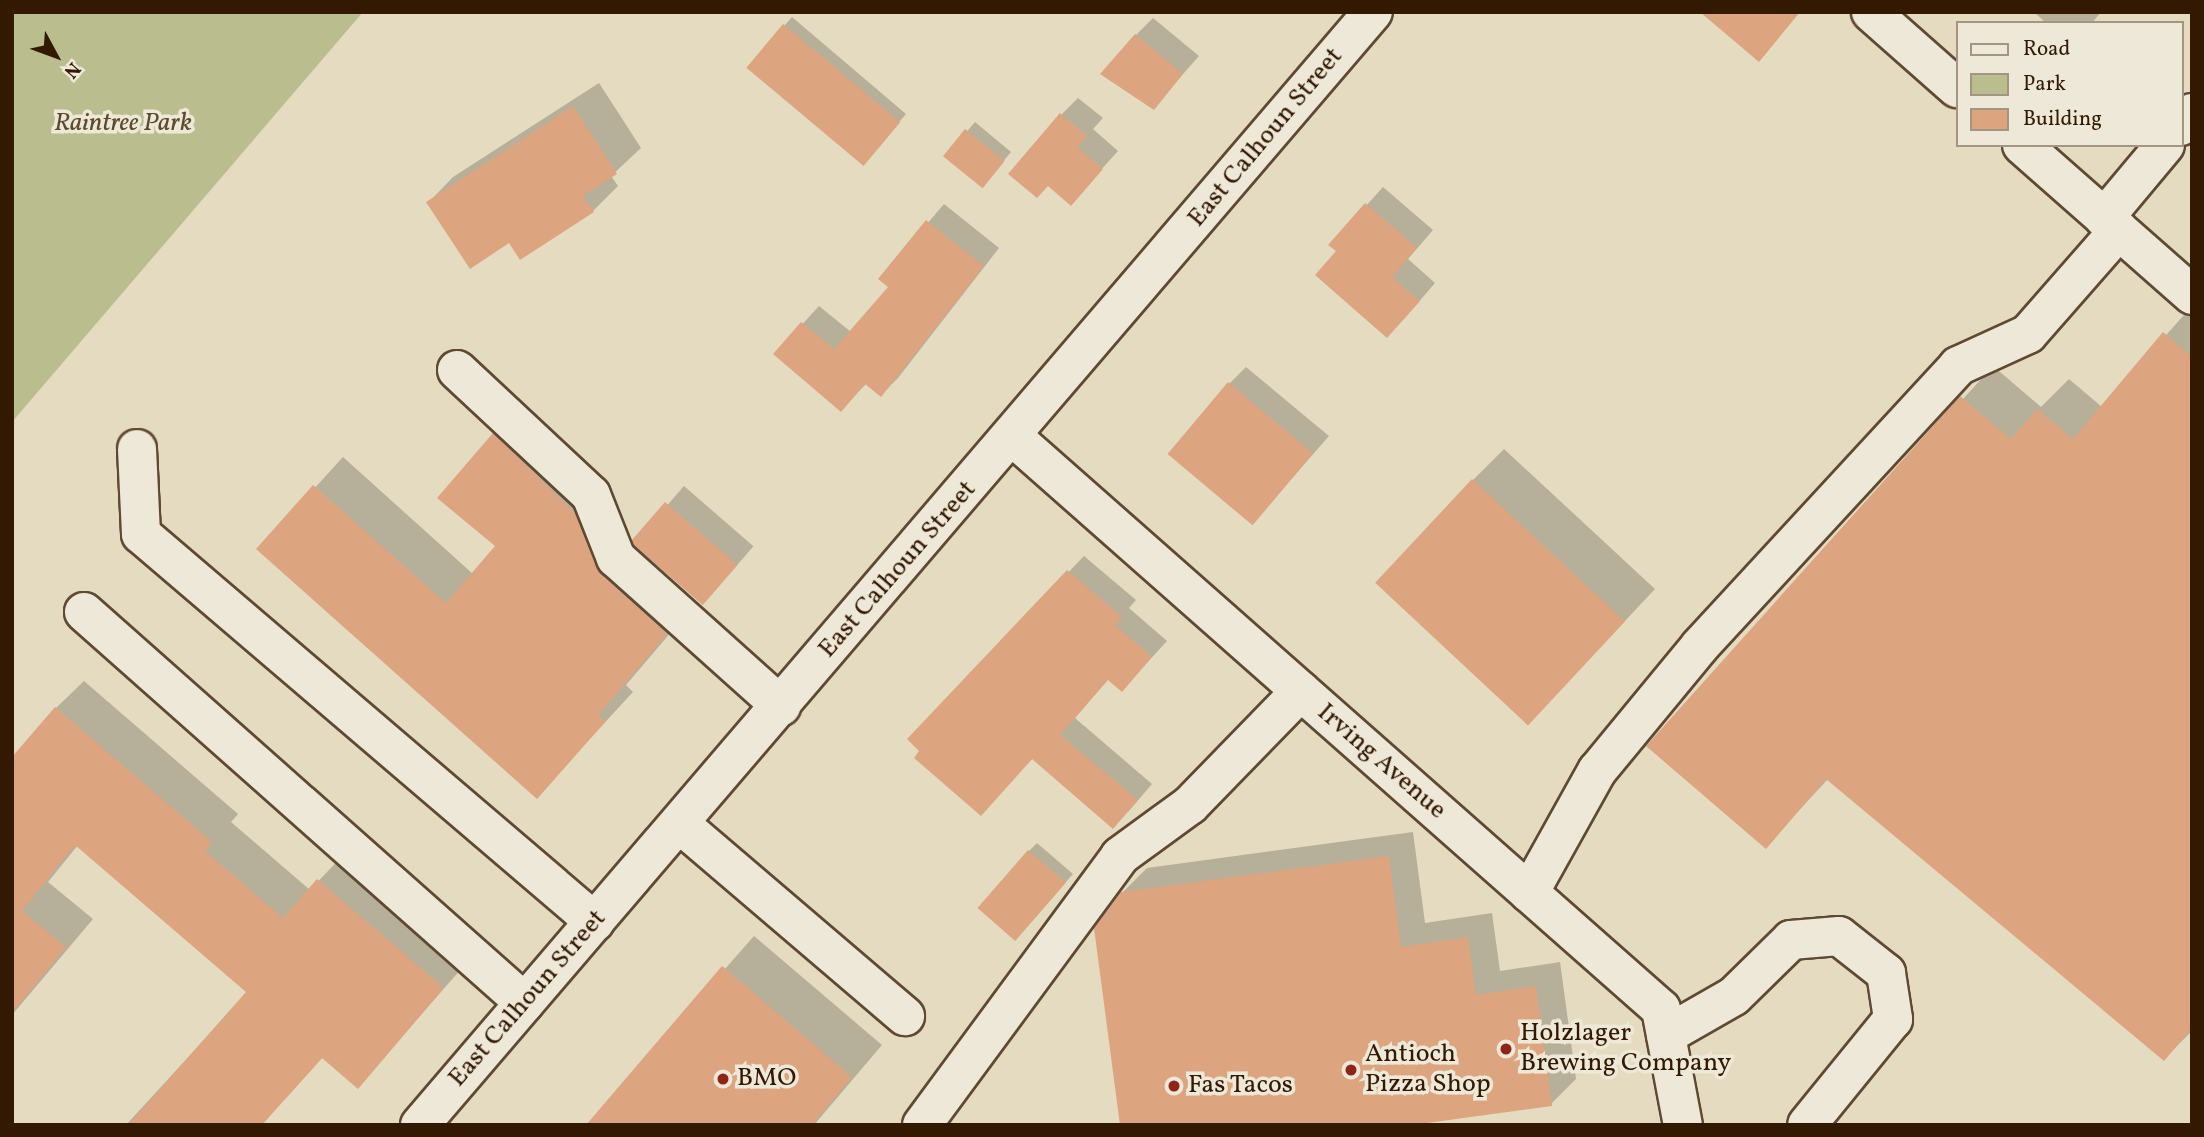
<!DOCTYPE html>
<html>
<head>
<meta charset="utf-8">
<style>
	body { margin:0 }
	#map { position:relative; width:2204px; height:1137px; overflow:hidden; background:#e4dbc1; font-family:Vollkorn,serif }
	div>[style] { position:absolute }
	.green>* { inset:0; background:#babe8f }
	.shadow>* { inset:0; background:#0003; transform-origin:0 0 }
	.building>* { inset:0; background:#dda480; transform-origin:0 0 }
	.roads { filter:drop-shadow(2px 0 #5f4932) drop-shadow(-2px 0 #5f4932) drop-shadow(0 2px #5f4932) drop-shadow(0 -2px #5f4932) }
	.minor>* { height:38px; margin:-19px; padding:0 19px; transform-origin:19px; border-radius:19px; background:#ede8d7 }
	.dots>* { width:19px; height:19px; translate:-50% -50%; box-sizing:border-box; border:4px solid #ede8d7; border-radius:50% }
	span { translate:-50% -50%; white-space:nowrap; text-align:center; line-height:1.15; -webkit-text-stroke:7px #ede8d7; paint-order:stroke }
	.park-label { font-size:26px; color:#5c4a2c; font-style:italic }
	.street-label { font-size:26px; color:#331802 }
	.poi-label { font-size:26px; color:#331802 }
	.left { translate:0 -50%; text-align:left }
	.frame { position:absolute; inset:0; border:14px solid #331802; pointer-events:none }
	.legend { position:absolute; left:1956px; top:21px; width:228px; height:126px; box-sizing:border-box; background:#ede8d7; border:2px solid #a39582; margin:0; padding:9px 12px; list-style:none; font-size:21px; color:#331802 }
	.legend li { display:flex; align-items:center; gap:14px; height:35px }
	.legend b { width:35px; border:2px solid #a39582 }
	.north { position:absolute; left:21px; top:21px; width:70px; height:70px; -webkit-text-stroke:5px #ede8d7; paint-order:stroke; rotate:131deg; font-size:19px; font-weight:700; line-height:28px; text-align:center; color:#331802 }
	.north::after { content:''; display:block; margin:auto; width:24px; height:32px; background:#331802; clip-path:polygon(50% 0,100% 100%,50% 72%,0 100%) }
</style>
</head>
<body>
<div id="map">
	<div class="green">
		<i style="clip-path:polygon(12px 12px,363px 12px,12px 422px)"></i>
	</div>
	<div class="shadow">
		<i style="clip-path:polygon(2034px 12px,2101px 12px,2092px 23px,2046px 23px)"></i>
		<i style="clip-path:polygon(792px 17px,906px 114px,870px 156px,748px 67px)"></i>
		<i style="clip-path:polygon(1153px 18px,1199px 56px,1153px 108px,1136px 35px)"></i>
		<i style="clip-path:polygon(599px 83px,641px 148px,611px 176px,618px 186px,593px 211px,510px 241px,429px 202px,453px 177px)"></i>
		<i style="clip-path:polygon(1078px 98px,1103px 118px,1093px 129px,1118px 151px,1071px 203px,1061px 115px)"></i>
		<i style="clip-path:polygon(975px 122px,1011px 152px,990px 177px,946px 156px)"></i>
		<i style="clip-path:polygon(1383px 187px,1433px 230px,1408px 259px,1435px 283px,1404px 319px,1331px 245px)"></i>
		<i style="clip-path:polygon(944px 204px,999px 248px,898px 378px,881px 395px,867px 383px,841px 410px,775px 354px,819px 306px,851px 332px,891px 286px,881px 278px)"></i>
		<i style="clip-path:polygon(2192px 306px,2192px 1031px,2164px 1059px,1828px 779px,1766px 846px,1648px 746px,1993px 366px,2041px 407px,2069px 379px,2102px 407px)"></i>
		<i style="clip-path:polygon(1246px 367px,1329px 436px,1252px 524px,1229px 384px)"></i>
		<i style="clip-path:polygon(522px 406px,629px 545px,695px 604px,626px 685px,633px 692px,537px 796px,259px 549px,343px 457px,473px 574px,497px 546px,494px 434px)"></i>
		<i style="clip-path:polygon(1504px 449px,1655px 589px,1529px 723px,1473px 480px)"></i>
		<i style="left:684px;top:486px;width:92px;height:73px;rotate:41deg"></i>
		<i style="clip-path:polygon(1084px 556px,1136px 600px,1129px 608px,1167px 641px,1122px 690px,1109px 678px,1075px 718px,1152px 784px,1128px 812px,1033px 758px,981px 814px,909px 739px)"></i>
		<i style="clip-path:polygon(84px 681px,238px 814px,231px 822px,310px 890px,346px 852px,470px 959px,358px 1086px,323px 1057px,286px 1098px,248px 1125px,126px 1125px,248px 992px,78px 845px,48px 882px,93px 919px,12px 1015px,12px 825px,56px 708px)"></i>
		<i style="clip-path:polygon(1413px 832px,1425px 923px,1492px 913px,1500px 971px,1560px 962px,1576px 1079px,1551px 1104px,1122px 893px,1147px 868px)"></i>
		<i style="clip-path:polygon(1037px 843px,1073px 874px,1024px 930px,1029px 851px)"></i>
		<i style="clip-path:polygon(754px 936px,882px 1045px,814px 1125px,600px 1125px,593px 1119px)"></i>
	</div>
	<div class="building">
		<i style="clip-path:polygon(1700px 12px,1800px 12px,1759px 62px)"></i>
		<i style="left:783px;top:24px;width:153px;height:57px;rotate:40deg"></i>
		<i style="clip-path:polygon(1135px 34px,1183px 74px,1154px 110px,1100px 74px)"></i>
		<i style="clip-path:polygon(573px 106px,617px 174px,583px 196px,594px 212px,520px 260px,509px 243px,470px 269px,426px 202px)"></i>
		<i style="clip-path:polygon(1060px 113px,1087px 136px,1077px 147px,1103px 169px,1071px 206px,1048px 186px,1037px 198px,1008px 174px)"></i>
		<i style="left:965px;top:129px;width:51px;height:35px;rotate:39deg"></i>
		<i style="clip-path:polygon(1365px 203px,1417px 248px,1392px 277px,1420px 301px,1387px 338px,1315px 275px,1336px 251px,1328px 245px)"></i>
		<i style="clip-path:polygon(926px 220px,984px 266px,881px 397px,865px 384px,841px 412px,773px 354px,801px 322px,834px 349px,888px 287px,878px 279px)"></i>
		<i style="clip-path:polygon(2163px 332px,2192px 357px,2192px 1028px,2164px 1061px,1826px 779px,1766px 849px,1646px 746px,1960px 396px,2011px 439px,2037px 409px,2073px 439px)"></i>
		<i style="left:1228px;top:382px;width:111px;height:94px;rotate:40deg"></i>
		<i style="clip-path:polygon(493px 433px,574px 512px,601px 574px,667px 634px,598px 715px,606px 721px,537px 799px,256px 549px,313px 485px,446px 603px,495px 546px,437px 498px)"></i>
		<i style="left:1472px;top:479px;width:209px;height:142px;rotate:43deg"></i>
		<i style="left:665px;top:502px;width:96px;height:53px;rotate:41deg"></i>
		<i style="clip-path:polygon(1067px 570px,1122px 617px,1115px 625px,1152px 657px,1122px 692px,1108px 680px,1060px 735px,1138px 800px,1113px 829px,1032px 759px,981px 816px,914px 758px,919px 751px,907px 739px)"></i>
		<i style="clip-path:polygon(55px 707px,212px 842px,205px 851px,283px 918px,317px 879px,444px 988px,358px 1089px,322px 1058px,262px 1125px,128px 1125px,246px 992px,75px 845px,22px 911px,66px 947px,12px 1013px,12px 757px)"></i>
		<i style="left:1028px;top:850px;width:50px;height:77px;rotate:41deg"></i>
		<i style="clip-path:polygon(1389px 856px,1401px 947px,1468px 937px,1476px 995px,1536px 986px,1552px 1106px,1412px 1125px,1120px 1125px,1094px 928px,1121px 892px)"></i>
		<i style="clip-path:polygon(722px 966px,852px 1077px,812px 1125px,586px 1125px)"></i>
	</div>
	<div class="roads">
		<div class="minor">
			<i style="left:1871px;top:12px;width:115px;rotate:41.5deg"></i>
			<i style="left:2181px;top:126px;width:17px;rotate:-50deg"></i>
			<i style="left:2022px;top:145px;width:227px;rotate:41.4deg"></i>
			<i style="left:2104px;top:218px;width:95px;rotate:-50.1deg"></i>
			<i style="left:457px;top:370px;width:183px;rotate:43deg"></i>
			<i style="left:591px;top:495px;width:68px;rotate:68.4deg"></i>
			<i style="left:616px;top:558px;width:222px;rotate:41.9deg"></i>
			<i style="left:1013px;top:437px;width:864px;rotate:41.44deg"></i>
			<i style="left:1661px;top:1009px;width:118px;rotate:79.3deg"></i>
			<i style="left:137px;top:449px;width:85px;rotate:87.3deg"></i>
			<i style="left:141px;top:534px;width:597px;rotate:40.52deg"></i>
			<i style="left:84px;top:612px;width:589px;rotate:41.56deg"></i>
			<i style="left:680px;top:824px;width:296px;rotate:40.5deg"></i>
			<i style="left:1529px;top:893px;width:140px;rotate:-60.9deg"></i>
			<i style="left:1597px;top:771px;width:162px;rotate:-50.5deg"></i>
			<i style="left:1700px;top:646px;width:381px;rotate:-47.3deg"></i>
			<i style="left:1958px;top:366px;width:77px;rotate:-24.6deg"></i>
			<i style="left:2028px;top:334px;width:138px;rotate:-48.8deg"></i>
			<i style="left:1666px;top:1035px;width:78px;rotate:-29.8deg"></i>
			<i style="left:1734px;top:996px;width:80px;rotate:-44.5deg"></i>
			<i style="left:1791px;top:940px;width:48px;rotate:-4.8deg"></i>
			<i style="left:1839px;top:936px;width:60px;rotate:38.2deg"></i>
			<i style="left:1886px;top:973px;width:47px;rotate:81.3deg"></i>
			<i style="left:1893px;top:1019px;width:136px;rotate:129.1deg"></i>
			<i style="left:420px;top:1125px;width:1465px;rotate:-49.43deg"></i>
			<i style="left:922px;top:1125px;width:334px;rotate:-53.6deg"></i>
			<i style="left:1120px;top:856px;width:87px;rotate:-36.1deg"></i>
			<i style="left:1190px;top:805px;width:159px;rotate:-45.8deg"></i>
		</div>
	</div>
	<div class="dots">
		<i style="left:1506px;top:1049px;background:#8f2418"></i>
		<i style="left:1351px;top:1070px;background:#8f2418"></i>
		<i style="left:723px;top:1079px;background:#8f2418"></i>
		<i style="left:1174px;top:1086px;background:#8f2418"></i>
	</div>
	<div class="park-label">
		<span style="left:123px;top:124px">Raintree Park</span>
	</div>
	<div class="street-label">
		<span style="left:1266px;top:138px;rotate:-50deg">East Calhoun Street</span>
		<span style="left:898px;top:570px;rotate:-49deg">East Calhoun Street</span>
		<span style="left:1381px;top:762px;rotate:41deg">Irving Avenue</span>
		<span style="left:528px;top:999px;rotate:-49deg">East Calhoun Street</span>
	</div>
	<div class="poi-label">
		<span class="left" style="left:1520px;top:1049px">Holzlager<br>Brewing Company</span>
		<span class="left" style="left:1365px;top:1070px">Antioch<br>Pizza Shop</span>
		<span class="left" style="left:737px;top:1079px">BMO</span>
		<span class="left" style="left:1188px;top:1086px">Fas Tacos</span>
	</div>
	<div class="frame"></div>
	<ul class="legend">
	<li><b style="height:9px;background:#ede8d7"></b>Road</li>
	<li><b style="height:19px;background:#babe8f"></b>Park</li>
	<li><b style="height:19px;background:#dda480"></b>Building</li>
	</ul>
	<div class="north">N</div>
</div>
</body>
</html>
